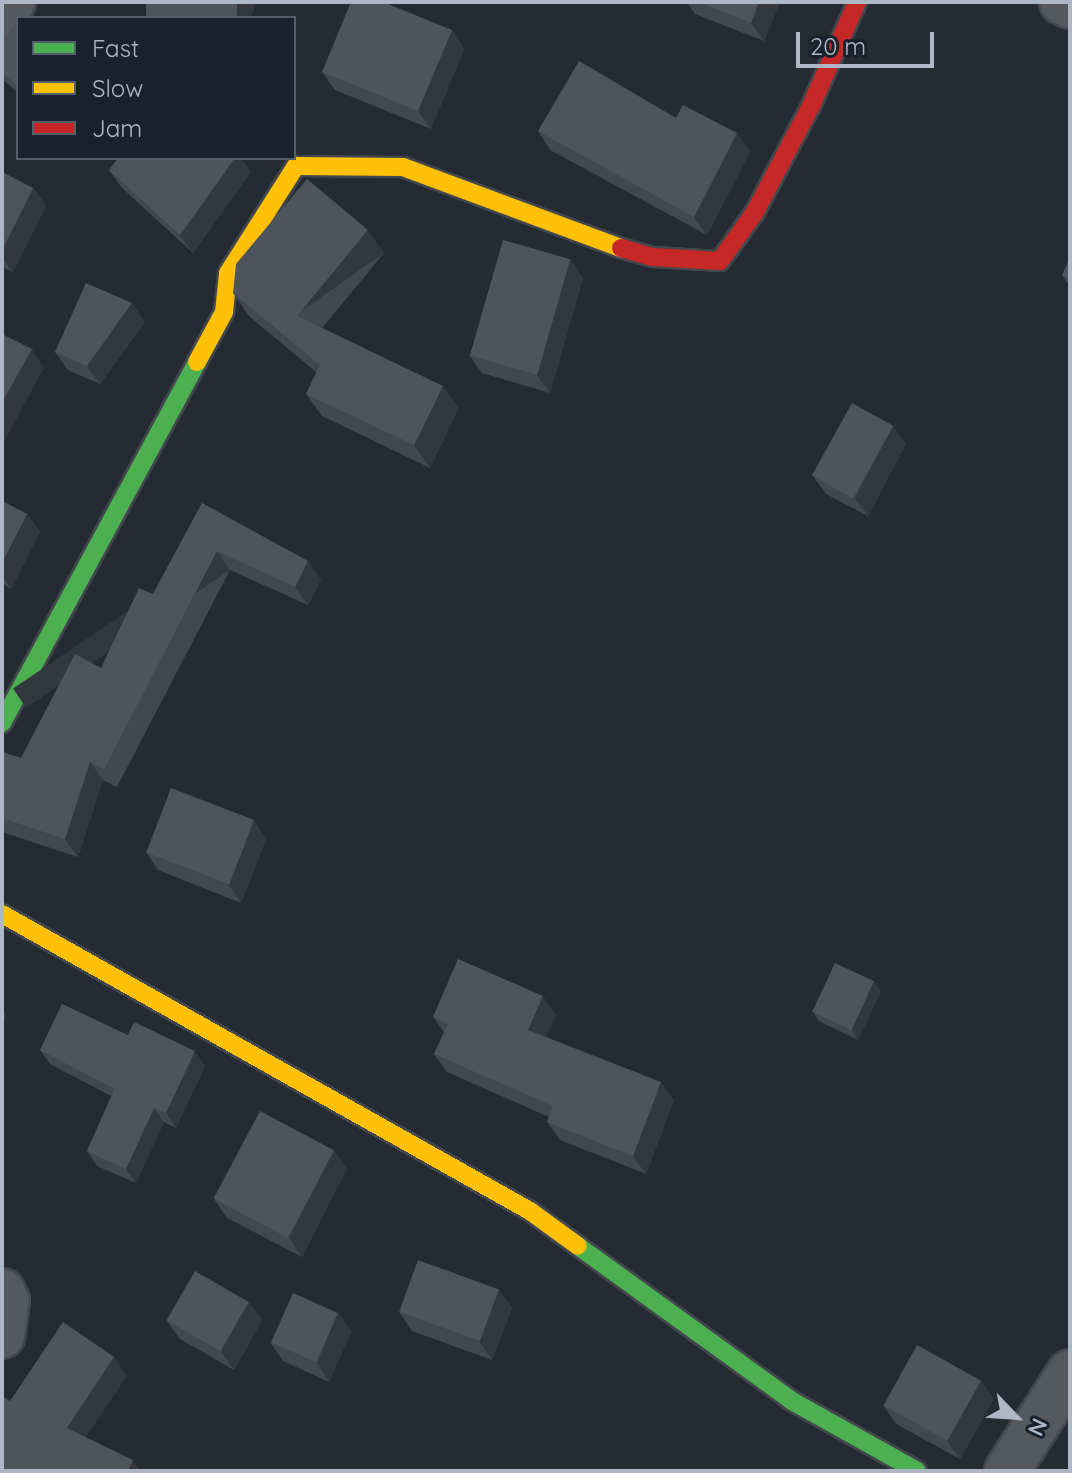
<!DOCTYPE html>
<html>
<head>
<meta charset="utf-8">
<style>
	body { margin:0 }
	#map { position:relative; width:1072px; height:1473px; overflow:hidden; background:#252b32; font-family:Quicksand,sans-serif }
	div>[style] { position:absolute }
	.roads { filter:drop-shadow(2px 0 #42474d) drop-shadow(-2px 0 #42474d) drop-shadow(0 2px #42474d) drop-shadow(0 -2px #42474d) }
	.street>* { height:44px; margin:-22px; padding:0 22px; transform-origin:22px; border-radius:22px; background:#545960 }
	.fast>* { height:18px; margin:-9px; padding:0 9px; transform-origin:9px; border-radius:9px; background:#4caf50 }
	.slow>* { height:18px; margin:-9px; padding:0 9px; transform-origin:9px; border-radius:9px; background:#ffc107 }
	.jam>* { height:18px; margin:-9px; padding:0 9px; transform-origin:9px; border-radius:9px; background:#c62828 }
	.wall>* { inset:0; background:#42484f }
	.shaded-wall>* { inset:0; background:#32383e; transform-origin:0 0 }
	.building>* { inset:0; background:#4e545c; transform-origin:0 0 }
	span { translate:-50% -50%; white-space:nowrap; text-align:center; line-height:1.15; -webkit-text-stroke:6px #18222d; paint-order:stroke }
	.frame { position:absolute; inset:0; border:4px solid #adb7c5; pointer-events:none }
	.legend { position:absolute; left:16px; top:16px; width:280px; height:144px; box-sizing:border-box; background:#18222d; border:2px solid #545e6a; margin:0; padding:10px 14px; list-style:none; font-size:24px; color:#adb7c5 }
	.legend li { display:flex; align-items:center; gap:16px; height:40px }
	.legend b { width:40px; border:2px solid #545e6a }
	.north { position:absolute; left:976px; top:1377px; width:80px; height:80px; -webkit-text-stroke:6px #18222d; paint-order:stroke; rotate:115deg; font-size:22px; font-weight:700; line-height:32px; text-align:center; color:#adb7c5 }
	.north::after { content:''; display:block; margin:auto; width:28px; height:36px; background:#adb7c5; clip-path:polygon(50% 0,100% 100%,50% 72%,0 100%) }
	.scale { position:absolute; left:796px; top:32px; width:138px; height:36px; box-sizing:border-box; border:4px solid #adb7c5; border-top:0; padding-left:10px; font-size:24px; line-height:28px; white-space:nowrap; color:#adb7c5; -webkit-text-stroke:6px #18222d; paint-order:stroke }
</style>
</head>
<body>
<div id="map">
	<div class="roads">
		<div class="street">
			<i style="left:1062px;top:2px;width:9px;rotate:27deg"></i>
			<i style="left:2px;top:17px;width:19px;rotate:-54deg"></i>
			<i style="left:2px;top:1291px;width:11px;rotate:63deg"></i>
			<i style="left:7px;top:1301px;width:35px;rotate:98deg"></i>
			<i style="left:1007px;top:1471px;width:117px;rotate:-57.5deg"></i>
		</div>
		<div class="fast">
			<i style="left:2px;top:723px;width:410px;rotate:-61.6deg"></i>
			<i style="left:578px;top:1246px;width:264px;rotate:35.9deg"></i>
			<i style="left:792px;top:1401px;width:143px;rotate:29.2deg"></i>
		</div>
		<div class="slow">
			<i style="left:197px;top:362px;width:57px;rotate:-61.6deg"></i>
			<i style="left:224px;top:312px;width:39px;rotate:-84deg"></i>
			<i style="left:228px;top:273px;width:127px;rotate:-57.6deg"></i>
			<i style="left:296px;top:166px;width:107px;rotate:0.5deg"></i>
			<i style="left:403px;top:167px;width:233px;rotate:20.4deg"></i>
			<i style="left:2px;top:914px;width:606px;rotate:29.36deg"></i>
			<i style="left:530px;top:1211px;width:59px;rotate:36.1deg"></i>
		</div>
		<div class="jam">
			<i style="left:621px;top:248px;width:33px;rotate:16deg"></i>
			<i style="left:653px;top:257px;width:67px;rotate:3.4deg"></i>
			<i style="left:720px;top:261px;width:60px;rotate:-54.5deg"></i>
			<i style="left:755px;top:212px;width:120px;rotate:-62.2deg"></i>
			<i style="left:811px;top:106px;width:114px;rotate:-66.1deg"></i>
		</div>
	</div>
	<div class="wall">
		<i style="clip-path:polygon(687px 2px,780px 2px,764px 41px,695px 14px)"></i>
		<i style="clip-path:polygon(18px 23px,18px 93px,2px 79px,2px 41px)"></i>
		<i style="clip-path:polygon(452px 30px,464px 49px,431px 129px,335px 90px,322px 72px)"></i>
		<i style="clip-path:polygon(676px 118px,737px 133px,750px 152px,707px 235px,550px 150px,538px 131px)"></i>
		<i style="clip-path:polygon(109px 170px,251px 172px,193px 253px,122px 188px)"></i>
		<i style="clip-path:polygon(2px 172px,33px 188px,46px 206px,13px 272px,2px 267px)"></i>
		<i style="clip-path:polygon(384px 253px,322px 328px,459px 408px,430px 468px,322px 416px,306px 394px,316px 372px,249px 316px,233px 293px)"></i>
		<i style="clip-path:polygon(1070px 258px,1070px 286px,1062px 275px)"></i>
		<i style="clip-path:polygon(570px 259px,583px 278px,550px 393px,482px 373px,469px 355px)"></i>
		<i style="clip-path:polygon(145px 322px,100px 384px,68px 370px,55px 352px)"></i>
		<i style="clip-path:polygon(893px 426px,906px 444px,868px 516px,826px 494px,813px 476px)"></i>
		<i style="clip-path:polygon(2px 501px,27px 514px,40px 532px,11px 589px,2px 584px)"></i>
		<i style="clip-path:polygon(202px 503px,321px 580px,308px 605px,230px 570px,117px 787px,103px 780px,78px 857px,2px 832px,2px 752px,21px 758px,101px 668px,153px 594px)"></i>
		<i style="clip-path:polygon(266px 839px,241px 903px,158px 870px,146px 852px)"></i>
		<i style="clip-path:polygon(881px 991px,858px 1040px,819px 1021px,813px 1012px)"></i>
		<i style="clip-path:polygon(556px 1015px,546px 1037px,674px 1100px,646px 1174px,560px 1140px,547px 1122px,549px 1117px,447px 1072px,434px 1054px,444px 1032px,433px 1017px)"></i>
		<i style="clip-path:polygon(128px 1035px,205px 1066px,176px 1128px,164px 1122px,136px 1183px,97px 1166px,87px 1151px,111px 1096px,50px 1064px,40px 1050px)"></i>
		<i style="clip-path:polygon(347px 1169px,302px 1257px,227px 1218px,214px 1199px)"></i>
		<i style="clip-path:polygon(499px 1290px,512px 1308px,492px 1360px,412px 1331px,399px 1312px)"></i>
		<i style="clip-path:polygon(249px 1302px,262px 1320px,234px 1370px,180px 1339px,167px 1321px)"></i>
		<i style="clip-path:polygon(338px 1313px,351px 1332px,329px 1382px,283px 1361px,270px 1342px)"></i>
		<i style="clip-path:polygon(981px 1381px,994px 1399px,960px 1459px,896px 1424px,883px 1405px)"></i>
	</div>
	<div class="shaded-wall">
		<i style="clip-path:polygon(237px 2px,252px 2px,255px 6px,251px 18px,231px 18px)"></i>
		<i style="clip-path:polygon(759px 2px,780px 2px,764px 41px,751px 23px)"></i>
		<i style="clip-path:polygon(452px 30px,464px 49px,431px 129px,418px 111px)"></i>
		<i style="clip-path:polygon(737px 133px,750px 152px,707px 235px,694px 217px)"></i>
		<i style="clip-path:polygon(235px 158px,241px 158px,251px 172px,193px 253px,180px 235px)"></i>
		<i style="clip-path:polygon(33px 188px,46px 206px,13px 272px,2px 257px,2px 250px)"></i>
		<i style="left:368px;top:230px;width:28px;height:112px;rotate:55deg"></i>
		<i style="clip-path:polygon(570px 259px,583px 278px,550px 393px,537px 375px)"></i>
		<i style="clip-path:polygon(132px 303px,145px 322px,100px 384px,87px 366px)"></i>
		<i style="clip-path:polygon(32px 349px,44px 368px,5px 440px,2px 435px,2px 403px)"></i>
		<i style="clip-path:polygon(443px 386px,459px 408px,430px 468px,414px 445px)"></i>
		<i style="clip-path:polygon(893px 426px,906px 444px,868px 516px,855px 498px)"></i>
		<i style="clip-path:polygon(27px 514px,40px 532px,11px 589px,2px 576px,2px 563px)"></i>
		<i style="left:217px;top:551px;width:23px;height:246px;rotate:56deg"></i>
		<i style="clip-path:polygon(308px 561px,321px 580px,308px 605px,295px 587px)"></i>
		<i style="clip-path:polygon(90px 762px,103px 780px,78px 857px,65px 839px)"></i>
		<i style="clip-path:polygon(254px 820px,266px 839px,241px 903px,228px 884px)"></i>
		<i style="clip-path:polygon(874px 981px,881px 991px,858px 1040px,852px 1030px)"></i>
		<i style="clip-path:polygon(543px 996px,556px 1015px,541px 1048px,528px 1030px)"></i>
		<i style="clip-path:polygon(2px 1008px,6px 1015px,2px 1033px)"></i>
		<i style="clip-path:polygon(195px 1051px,205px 1066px,176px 1128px,166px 1113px)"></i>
		<i style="clip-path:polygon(661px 1082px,674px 1100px,646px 1174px,633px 1156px)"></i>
		<i style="clip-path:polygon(154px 1108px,164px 1122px,136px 1183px,126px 1169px)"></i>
		<i style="clip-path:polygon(334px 1150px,347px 1169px,302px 1257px,289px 1238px)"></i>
		<i style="clip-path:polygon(499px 1290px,512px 1308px,492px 1360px,479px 1341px)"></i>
		<i style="clip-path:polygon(249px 1302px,262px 1320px,234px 1370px,221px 1351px)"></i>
		<i style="clip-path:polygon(338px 1313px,351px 1332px,329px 1382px,317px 1363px)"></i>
		<i style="clip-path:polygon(114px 1357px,127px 1376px,80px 1446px,67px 1428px)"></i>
		<i style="clip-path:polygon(981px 1381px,994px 1399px,960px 1459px,947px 1441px)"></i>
		<i style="clip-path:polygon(133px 1460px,140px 1471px,128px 1471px)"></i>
	</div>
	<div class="building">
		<i style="left:146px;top:2px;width:91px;height:17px"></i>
		<i style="clip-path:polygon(351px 2px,383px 2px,452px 30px,418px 111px,322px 72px)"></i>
		<i style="clip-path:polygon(699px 2px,759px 2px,751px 23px)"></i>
		<i style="clip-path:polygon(18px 23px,18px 87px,2px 72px,2px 41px)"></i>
		<i style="clip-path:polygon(579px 61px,676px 118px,683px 105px,737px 133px,694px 217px,538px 131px)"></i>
		<i style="clip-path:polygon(118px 158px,235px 158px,180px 235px,109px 170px)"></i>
		<i style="clip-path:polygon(2px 172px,33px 188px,2px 250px)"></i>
		<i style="clip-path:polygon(307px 179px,368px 230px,297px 316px,443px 386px,414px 445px,306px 394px,320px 365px,233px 293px,236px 264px)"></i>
		<i style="left:503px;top:240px;width:70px;height:120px;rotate:16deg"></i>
		<i style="clip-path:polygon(1070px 258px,1070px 279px,1062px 275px)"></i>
		<i style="clip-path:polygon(86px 283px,132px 303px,87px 366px,55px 352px)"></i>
		<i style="clip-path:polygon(2px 334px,32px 349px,2px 403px)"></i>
		<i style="left:852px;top:403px;width:47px;height:83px;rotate:29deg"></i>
		<i style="clip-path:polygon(2px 501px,27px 514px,2px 563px)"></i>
		<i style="clip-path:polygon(202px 503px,308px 561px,295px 587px,217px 551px,104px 769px,90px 762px,65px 839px,2px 818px,2px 752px,21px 758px,75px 654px,101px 668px,139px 588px,153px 594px)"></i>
		<i style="left:171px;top:788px;width:89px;height:69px;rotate:21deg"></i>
		<i style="clip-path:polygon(458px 959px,543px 996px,528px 1030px,661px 1082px,633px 1156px,547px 1122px,553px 1106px,434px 1054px,448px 1024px,433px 1017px)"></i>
		<i style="left:835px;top:963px;width:43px;height:54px;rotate:25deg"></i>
		<i style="clip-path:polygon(62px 1004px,128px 1035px,134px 1022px,195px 1051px,166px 1113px,154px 1108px,126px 1169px,87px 1151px,115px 1089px,40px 1050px)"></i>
		<i style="left:260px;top:1111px;width:84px;height:99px;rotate:28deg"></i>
		<i style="left:418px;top:1260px;width:86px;height:55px;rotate:20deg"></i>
		<i style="left:195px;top:1271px;width:62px;height:57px;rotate:30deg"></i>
		<i style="left:293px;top:1293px;width:49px;height:54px;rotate:24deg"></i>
		<i style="clip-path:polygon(63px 1322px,114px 1357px,67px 1428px,133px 1460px,128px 1471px,9px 1471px,2px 1468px,2px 1396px,10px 1401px)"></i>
		<i style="left:917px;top:1345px;width:73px;height:69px;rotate:29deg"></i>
	</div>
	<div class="frame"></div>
	<ul class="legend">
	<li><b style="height:10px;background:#4caf50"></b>Fast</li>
	<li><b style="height:10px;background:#ffc107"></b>Slow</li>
	<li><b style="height:10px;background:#c62828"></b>Jam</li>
	</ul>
	<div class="north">N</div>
	<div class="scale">20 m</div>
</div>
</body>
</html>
